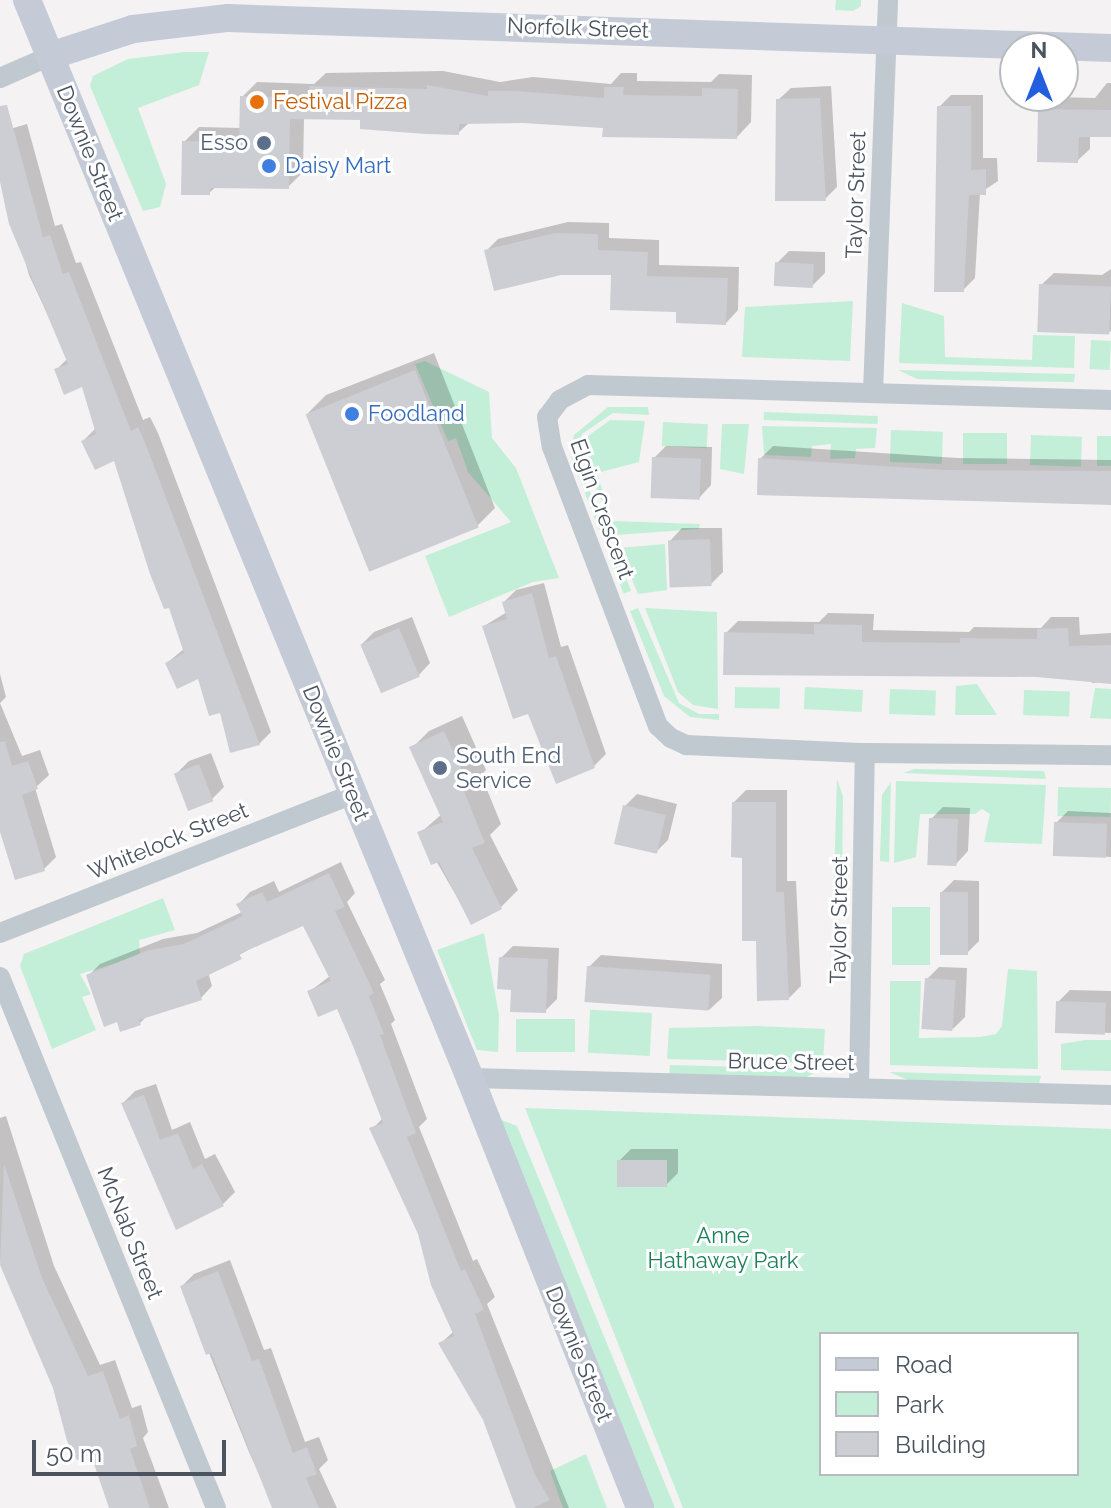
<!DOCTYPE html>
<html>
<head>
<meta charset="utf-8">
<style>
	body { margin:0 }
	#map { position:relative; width:1111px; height:1508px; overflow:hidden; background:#f4f2f2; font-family:Raleway,sans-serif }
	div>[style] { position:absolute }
	.green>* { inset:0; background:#c3efd9; transform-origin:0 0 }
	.shadow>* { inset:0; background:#0003 }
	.building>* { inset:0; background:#ccced4; transform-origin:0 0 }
	.street>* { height:20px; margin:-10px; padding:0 10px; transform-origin:10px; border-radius:10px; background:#c0c8d0 }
	.secondary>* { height:28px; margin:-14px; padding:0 14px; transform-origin:14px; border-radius:14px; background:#c4cbd7 }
	.dots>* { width:22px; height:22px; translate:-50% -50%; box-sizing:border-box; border:4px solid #fff; border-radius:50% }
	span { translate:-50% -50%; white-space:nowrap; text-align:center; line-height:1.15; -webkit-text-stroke:6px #fff; paint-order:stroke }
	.street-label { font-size:22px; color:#4a535f }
	.food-label { font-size:22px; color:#c56008 }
	.left { translate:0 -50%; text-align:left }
	.service-label { font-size:22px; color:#4e5e75 }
	.right { translate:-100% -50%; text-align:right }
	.shop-label { font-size:22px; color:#366cbe }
	.park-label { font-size:22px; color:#1b8059 }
	.legend { position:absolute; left:819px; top:1332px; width:260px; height:144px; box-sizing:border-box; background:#fff; border:2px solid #b7babf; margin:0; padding:10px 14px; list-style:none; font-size:24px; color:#4a535f }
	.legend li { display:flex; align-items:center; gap:16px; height:40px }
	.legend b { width:40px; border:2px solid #b7babf }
	.north { position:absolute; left:999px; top:32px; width:80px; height:80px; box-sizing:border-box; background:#fff; border:2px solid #b7babf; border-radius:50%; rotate:0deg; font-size:22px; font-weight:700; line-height:32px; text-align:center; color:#4a535f }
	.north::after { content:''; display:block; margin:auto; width:28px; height:36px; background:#215fdf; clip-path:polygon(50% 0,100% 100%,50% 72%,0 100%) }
	.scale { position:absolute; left:32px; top:1440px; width:194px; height:36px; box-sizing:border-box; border:4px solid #4a535f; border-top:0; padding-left:10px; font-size:24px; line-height:28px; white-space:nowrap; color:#4a535f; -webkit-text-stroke:6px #fff; paint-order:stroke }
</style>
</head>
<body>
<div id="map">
	<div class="green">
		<i style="clip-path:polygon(836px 0,861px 0,861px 6px,853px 11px,835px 10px)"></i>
		<i style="clip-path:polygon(185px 52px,209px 52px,199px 85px,138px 108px,166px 184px,160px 207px,143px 211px,90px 86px,93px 76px,128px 59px)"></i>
		<i style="clip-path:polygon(853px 301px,850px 361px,742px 357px,745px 307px)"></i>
		<i style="clip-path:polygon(902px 303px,944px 316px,945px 357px,1032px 360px,1033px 335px,1075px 336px,1074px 368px,899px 363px)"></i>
		<i style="left:1091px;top:340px;width:20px;height:29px;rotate:3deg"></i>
		<i style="clip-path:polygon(425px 361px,489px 392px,492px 438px,516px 468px,559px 578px,533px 582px,449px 617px,425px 556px,511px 522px,468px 472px,456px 438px,448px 441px,415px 364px)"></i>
		<i style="clip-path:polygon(898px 370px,1026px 373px,1075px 374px,1074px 382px,1001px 381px,917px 379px)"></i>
		<i style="clip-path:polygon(608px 407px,648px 407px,649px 415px,613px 413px,582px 434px,576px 457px,608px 537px,601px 535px,571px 457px,574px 435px)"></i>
		<i style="left:764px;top:412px;width:114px;height:8px;rotate:2deg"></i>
		<i style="clip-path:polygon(610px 420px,645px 421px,639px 462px,597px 473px,612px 521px,700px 524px,699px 529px,616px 535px,583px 456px,588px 436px)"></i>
		<i style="left:663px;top:422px;width:45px;height:24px;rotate:3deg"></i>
		<i style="clip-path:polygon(722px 424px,749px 424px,744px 474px,720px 469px)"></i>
		<i style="clip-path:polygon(762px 426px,877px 428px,875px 448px,856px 449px,855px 458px,830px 459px,831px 444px,812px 446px,811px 457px,764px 455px)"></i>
		<i style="left:891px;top:430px;width:52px;height:32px;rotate:2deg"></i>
		<i style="left:963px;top:433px;width:44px;height:31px"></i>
		<i style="left:1031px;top:435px;width:51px;height:30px;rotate:2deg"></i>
		<i style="left:1097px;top:436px;width:14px;height:30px"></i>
		<i style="clip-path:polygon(665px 544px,667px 590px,638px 594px,619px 548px)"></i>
		<i style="left:615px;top:551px;width:43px;height:8px;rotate:68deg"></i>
		<i style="clip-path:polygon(638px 608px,679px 703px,699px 714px,719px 714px,719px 720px,690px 717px,664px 696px,630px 611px)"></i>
		<i style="clip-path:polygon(645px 608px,717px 612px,718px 709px,693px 705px,678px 692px)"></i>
		<i style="clip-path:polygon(977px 684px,997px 715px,955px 715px,956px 686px)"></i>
		<i style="left:735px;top:687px;width:45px;height:21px;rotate:1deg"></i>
		<i style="left:805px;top:687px;width:58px;height:22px;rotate:3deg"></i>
		<i style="clip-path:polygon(1095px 688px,1111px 689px,1111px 719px,1090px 718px)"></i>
		<i style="left:890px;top:689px;width:46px;height:25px;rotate:2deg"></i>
		<i style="left:1024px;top:690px;width:46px;height:25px;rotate:2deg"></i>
		<i style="clip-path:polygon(914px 769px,1044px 771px,1046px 779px,903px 773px)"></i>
		<i style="clip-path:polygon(837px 779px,843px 796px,842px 877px,834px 878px)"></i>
		<i style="clip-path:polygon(896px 781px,1046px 785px,1042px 844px,984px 842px,990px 814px,982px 809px,975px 814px,920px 814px,916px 857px,894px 863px)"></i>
		<i style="clip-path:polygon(891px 782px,889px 862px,880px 861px,882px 795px)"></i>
		<i style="left:1058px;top:787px;width:53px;height:29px;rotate:1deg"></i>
		<i style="clip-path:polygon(163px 898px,175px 930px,139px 940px,140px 956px,80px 974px,91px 994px,82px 997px,96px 1030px,52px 1049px,20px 966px,24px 954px)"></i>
		<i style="left:892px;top:907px;width:38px;height:58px"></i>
		<i style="clip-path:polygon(484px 933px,499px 1015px,498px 1052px,477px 1050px,437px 950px)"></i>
		<i style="clip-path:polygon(1008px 969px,1037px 971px,1038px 1069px,890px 1065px,890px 981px,921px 981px,919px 1038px,980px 1037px,996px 1034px,1002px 1026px)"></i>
		<i style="left:652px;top:1013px;width:43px;height:62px;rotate:93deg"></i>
		<i style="left:516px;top:1019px;width:59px;height:33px"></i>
		<i style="clip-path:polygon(758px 1026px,825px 1029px,823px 1063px,667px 1059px,669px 1028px)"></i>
		<i style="clip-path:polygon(1085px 1040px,1111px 1040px,1111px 1071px,1061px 1070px,1061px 1044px)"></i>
		<i style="clip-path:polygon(670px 1065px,821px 1069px,805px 1078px,669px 1075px)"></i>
		<i style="clip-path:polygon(889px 1072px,1041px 1076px,1039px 1083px,908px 1080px)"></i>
		<i style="clip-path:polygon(evenodd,525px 1108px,1111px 1129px,1111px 1508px,683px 1508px,525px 1108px,821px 1334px,1077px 1334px,1077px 1474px,821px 1474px,821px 1334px)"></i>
		<i style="clip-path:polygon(497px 1118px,517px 1126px,675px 1508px,651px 1508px)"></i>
		<i style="clip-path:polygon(586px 1454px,607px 1508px,563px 1508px,550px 1471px)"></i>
	</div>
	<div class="shadow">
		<i style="clip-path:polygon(443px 71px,500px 82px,533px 77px,611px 84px,621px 73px,637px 73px,637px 81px,711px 82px,719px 74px,752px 75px,751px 122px,737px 137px,523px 121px,470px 122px,458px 133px,362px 118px,304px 117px,303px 172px,288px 187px,217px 186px,209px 193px,184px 142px,199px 127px,241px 128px,242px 97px,257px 82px,314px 84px,326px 73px)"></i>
		<i style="clip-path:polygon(1107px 83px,1111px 83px,1111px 135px,1090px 135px,1090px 149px,1077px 161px,1040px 109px,1053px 97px,1095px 98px)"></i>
		<i style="clip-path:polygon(831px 86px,837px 187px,825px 199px,778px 100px,791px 88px)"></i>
		<i style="clip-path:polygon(951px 95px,983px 95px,983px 158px,997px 158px,998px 181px,980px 193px,975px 278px,963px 290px,939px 107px)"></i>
		<i style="clip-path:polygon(27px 124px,55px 226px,62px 224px,76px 263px,81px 262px,143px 420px,150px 417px,158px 433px,271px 732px,259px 744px,221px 710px,199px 676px,167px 663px,185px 648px,115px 458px,83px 441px,96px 428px,83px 385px,56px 370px,68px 358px,29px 275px,0 172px,0 132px)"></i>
		<i style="clip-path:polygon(568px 222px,609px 223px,609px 238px,659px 240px,659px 265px,739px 267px,738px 310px,726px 323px,678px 310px,613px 273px,486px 251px,498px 239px)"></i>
		<i style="clip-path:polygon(789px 251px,825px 252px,825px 273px,813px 285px,777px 263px)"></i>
		<i style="clip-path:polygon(1111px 269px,1111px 332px,1041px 285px,1054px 273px,1102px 275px)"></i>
		<i style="clip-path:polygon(434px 353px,495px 508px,477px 526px,308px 413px,326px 395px)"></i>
		<i style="clip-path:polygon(666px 446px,712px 447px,711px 485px,699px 498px,654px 458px)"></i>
		<i style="clip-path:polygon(773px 446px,958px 458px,1111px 460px,1111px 503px,760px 459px)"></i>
		<i style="clip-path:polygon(682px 528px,722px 528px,723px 572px,711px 584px,670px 541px)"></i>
		<i style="clip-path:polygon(544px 583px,561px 647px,568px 645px,606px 754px,594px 766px,529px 711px,515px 716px,492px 655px,484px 626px,507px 612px,504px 602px,516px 590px)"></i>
		<i style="clip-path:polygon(828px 613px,874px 614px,873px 630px,969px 632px,974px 627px,1041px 628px,1051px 617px,1079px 617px,1080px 635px,1111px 633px,1111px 681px,1092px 683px,1092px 676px,726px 633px,738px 621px,819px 622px)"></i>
		<i style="clip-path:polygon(412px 617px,430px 663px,418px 676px,362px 644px,374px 632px)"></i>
		<i style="clip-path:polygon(0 674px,6px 697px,0 703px,22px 756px,40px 750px,49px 775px,35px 788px,56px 857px,44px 869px,0 825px)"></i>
		<i style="clip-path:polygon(462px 716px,486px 770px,481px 775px,501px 824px,490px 835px,518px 890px,501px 907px,472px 923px,420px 833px,442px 814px,412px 748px,429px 731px)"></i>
		<i style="clip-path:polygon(211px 753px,224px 787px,212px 799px,177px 773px,189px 761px)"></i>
		<i style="clip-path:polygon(746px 790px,787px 790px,787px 881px,796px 881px,801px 986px,789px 998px,758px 939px,734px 802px)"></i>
		<i style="clip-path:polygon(637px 794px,677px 804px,668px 840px,656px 852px,625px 806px)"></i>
		<i style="clip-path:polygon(943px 807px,970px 808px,968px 851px,956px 864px,931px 819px)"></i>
		<i style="clip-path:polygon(1068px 811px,1111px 813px,1111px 857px,1055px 854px,1056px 823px)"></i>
		<i style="clip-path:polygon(341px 862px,355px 893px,347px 902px,385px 980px,380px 984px,395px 1020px,391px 1024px,427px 1119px,419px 1127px,473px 1261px,477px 1259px,495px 1297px,487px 1304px,569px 1508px,519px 1508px,484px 1419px,441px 1343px,453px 1332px,420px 1234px,372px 1129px,383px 1118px,338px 1006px,310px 991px,330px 976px,301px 921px,208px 972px,212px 986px,201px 998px,147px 1016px,140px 1023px,118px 1019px,88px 976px,100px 964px,163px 939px,197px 933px,242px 912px,239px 904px,250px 892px,274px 881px,279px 892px)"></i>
		<i style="clip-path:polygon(954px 880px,979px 881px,979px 941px,967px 953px,942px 892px)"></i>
		<i style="clip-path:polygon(513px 946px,559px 948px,557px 999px,545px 1011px,513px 988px,501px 958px)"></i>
		<i style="clip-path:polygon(601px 955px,722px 964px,722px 998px,709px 1010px,589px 967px)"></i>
		<i style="clip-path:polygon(939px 967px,967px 968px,965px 1017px,953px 1029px,927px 979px)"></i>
		<i style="clip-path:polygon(1070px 990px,1111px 991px,1111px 1033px,1057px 1031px,1058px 1002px)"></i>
		<i style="clip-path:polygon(156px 1084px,172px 1130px,190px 1122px,205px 1159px,215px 1154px,235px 1192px,223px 1204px,123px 1103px,135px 1091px)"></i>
		<i style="clip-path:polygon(6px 1116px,54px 1266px,100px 1365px,115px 1360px,132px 1408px,141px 1405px,148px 1432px,143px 1438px,169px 1508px,111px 1508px,92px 1452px,55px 1387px,0 1260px,0 1118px)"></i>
		<i style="clip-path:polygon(631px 1149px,678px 1149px,678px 1173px,666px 1185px,619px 1161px)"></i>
		<i style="clip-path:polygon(230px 1260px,264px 1350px,271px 1348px,305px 1442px,319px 1437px,328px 1460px,319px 1469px,337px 1508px,280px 1508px,271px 1501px,249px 1452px,182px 1286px,194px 1274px)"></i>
	</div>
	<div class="building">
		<i style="clip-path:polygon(427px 85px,488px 96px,488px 91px,517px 91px,604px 98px,604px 87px,624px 87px,623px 95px,702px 96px,702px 88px,738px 89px,737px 139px,602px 137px,603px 128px,523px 123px,459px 124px,459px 135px,426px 134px,360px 129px,360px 120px,290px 119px,289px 189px,210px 188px,210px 195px,181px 195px,182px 141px,239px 142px,240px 96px,309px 98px,309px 86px,427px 89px)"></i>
		<i style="clip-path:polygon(820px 98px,826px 201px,775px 201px,776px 99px)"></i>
		<i style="clip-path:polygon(7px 105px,43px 237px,50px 235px,63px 274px,69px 272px,131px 431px,138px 427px,146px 445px,260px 745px,230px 753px,220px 713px,209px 716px,198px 679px,177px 689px,165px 663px,184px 653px,169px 608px,164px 609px,150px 574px,114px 461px,95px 470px,81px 441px,96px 434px,82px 387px,64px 395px,54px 369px,68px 364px,9px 224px,0 182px,0 106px)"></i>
		<i style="clip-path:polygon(937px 106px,971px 106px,971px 170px,986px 169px,986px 195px,969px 195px,964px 292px,934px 292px)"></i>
		<i style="clip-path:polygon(1038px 109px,1111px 110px,1111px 137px,1079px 137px,1078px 163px,1037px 162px)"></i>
		<i style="clip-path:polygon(555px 233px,598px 234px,598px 250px,648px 252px,647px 276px,728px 278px,726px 325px,676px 323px,676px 312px,610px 310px,611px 275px,561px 275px,494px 291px,484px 250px)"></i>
		<i style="left:775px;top:262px;width:39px;height:24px;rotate:3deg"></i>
		<i style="left:1039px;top:284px;width:72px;height:48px;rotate:2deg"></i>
		<i style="left:415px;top:370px;width:170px;height:118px;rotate:68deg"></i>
		<i style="left:652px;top:457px;width:49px;height:41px;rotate:2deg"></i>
		<i style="clip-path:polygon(758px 458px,945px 470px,1111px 471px,1111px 505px,757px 495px)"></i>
		<i style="left:710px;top:539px;width:47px;height:42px;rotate:88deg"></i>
		<i style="clip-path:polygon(532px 593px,549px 658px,556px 656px,595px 768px,556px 784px,528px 714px,513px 719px,482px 626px,507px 619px,502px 602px)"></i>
		<i style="clip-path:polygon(814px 624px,862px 625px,862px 642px,960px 643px,960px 638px,1037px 639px,1037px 629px,1068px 628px,1069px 646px,1111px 645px,1111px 684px,1037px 677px,723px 675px,724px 632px,814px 634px)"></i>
		<i style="left:399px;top:628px;width:53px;height:42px;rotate:67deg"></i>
		<i style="clip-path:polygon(444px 731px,470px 788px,464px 791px,485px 843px,472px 848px,502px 909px,471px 925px,439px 862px,431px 865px,417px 832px,443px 822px,409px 747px)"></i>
		<i style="clip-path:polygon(5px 741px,12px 766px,28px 761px,38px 789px,22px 795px,45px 871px,15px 880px,0 832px,0 742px)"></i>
		<i style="left:199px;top:764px;width:40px;height:27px;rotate:69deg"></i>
		<i style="clip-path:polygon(732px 802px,776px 802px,776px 892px,784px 892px,789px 1000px,757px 1001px,756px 941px,742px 941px,742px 858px,731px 857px)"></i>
		<i style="left:623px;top:805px;width:44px;height:40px;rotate:13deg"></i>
		<i style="left:929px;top:818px;width:29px;height:47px;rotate:2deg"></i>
		<i style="left:1054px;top:822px;width:53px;height:34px;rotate:2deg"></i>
		<i style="clip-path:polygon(329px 873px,345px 907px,335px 911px,374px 993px,369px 996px,384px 1034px,380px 1035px,416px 1133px,407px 1137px,461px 1271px,465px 1269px,484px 1310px,475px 1314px,535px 1475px,550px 1500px,533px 1508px,516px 1508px,483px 1420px,438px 1343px,454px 1336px,431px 1285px,418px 1234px,369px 1128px,383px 1123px,353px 1046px,337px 1009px,318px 1017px,307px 991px,331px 981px,303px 926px,239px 954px,242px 959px,196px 981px,202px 1000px,139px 1020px,141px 1025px,120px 1032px,117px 1022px,104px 1027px,86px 975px,149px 950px,184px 944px,243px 916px,236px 904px,262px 892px,267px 902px)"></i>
		<i style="left:940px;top:892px;width:28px;height:63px"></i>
		<i style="clip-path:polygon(499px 957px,548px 959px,546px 1013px,510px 1012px,511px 990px,497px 989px)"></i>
		<i style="left:587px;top:966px;width:124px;height:36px;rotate:4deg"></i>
		<i style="left:925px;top:978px;width:31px;height:51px;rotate:4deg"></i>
		<i style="left:1056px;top:1001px;width:50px;height:32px;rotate:2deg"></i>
		<i style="clip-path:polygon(144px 1095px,160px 1140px,178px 1133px,193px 1169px,202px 1164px,224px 1206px,176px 1230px,121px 1103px)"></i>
		<i style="left:617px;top:1160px;width:50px;height:27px"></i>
		<i style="clip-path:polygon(4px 1164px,42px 1278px,88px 1376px,103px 1371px,120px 1419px,129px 1415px,137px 1446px,130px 1449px,150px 1508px,109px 1508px,91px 1455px,77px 1460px,67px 1441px,53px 1388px,0 1265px)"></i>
		<i style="clip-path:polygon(218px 1271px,252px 1361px,259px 1359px,293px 1453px,307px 1447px,317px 1474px,306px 1478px,319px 1508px,272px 1508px,211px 1353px,206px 1355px,180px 1286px)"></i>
	</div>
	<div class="street">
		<i style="left:0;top:78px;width:55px;rotate:-23.7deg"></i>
		<i style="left:873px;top:392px;width:392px;rotate:-87.8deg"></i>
		<i style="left:1111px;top:400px;width:523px;rotate:-178.36deg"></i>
		<i style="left:588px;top:385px;width:32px;rotate:152deg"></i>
		<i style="left:560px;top:400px;width:21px;rotate:127deg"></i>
		<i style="left:547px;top:417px;width:30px;rotate:81deg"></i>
		<i style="left:552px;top:447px;width:298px;rotate:69.2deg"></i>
		<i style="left:658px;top:726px;width:18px;rotate:43deg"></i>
		<i style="left:671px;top:738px;width:17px;rotate:25deg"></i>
		<i style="left:686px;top:745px;width:179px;rotate:2.6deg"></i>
		<i style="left:865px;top:753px;width:246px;rotate:0.5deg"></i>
		<i style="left:0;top:933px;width:379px;rotate:-21.5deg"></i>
		<i style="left:0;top:977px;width:573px;rotate:67.86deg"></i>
		<i style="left:470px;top:1078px;width:641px;rotate:1.52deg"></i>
		<i style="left:859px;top:1087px;width:334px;rotate:-89deg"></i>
	</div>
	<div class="secondary">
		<i style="left:27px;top:0;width:1165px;rotate:67.66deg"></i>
		<i style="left:470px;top:1078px;width:462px;rotate:68.4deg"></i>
		<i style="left:50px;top:56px;width:87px;rotate:-18deg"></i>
		<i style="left:133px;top:29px;width:96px;rotate:-6.6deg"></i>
		<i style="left:228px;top:18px;width:884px;rotate:1.95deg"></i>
	</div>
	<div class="dots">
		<i style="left:257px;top:102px;background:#e8710a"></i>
		<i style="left:264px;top:143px;background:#5c6f8a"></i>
		<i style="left:269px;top:166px;background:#3f7fe0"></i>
		<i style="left:352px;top:414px;background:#3f7fe0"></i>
		<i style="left:440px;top:768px;background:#5c6f8a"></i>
	</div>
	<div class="street-label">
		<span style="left:578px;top:28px;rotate:2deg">Norfolk Street</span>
		<span style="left:90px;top:153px;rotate:68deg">Downie Street</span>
		<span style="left:856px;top:195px;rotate:-88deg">Taylor Street</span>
		<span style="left:602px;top:509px;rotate:70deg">Elgin Crescent</span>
		<span style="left:336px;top:753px;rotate:68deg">Downie Street</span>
		<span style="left:168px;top:841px;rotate:-22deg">Whitelock Street</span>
		<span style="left:839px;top:920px;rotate:-89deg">Taylor Street</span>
		<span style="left:791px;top:1062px;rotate:1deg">Bruce Street</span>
		<span style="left:130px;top:1233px;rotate:68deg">McNab Street</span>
		<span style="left:579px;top:1354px;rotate:68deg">Downie Street</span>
	</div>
	<div class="food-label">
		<span class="left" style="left:273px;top:102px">Festival Pizza</span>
	</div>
	<div class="service-label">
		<span class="right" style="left:248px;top:143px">Esso</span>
		<span class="left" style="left:456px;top:768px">South End<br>Service</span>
	</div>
	<div class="shop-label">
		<span class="left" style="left:285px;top:166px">Daisy Mart</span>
		<span class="left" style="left:368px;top:414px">Foodland</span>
	</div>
	<div class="park-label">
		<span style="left:723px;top:1248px">Anne<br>Hathaway Park</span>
	</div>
	<ul class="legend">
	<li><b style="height:10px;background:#c4cbd7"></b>Road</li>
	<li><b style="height:22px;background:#c3efd9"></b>Park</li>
	<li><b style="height:22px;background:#ccced4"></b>Building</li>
	</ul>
	<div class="north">N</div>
	<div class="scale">50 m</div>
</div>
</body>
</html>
